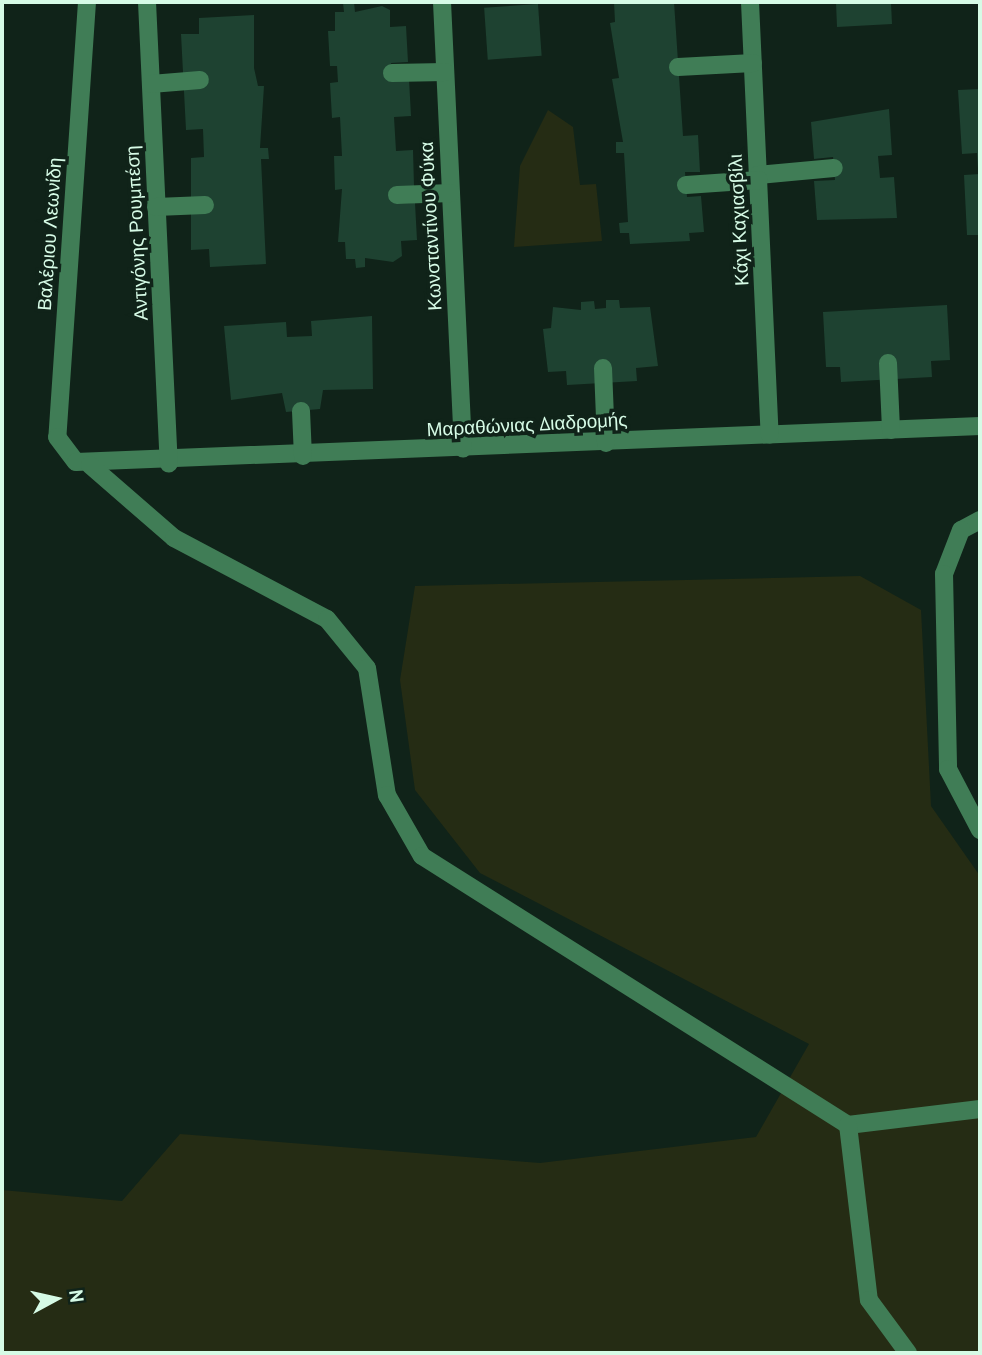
<!DOCTYPE html>
<html>
<head>
<meta charset="utf-8">
<style>
	body { margin:0 }
	#map { position:relative; width:982px; height:1355px; overflow:hidden; background:#102319; font-family:"PT Sans",sans-serif }
	div>[style] { position:absolute }
	.green>* { inset:0; background:#252c14 }
	.building>* { inset:0; background:#1e4231; transform-origin:0 0 }
	.minor>* { height:18px; margin:-9px; padding:0 9px; transform-origin:9px; border-radius:9px; background:#407d56 }
	span { translate:-50% -50%; white-space:nowrap; text-align:center; line-height:1.15; -webkit-text-stroke:7px #102319; paint-order:stroke }
	.street-label { font-size:19px; color:#d6fbe6 }
	.frame { position:absolute; inset:0; border:4px solid #d6fbe6; pointer-events:none }
	.north { position:absolute; left:21px; top:1264px; width:70px; height:70px; -webkit-text-stroke:5px #102319; paint-order:stroke; rotate:82deg; font-size:19px; font-weight:700; line-height:28px; text-align:center; color:#d6fbe6 }
	.north::after { content:''; display:block; margin:auto; width:24px; height:32px; background:#d6fbe6; clip-path:polygon(50% 0,100% 100%,50% 72%,0 100%) }
</style>
</head>
<body>
<div id="map">
	<div class="green">
		<i style="clip-path:polygon(548px 110px,573px 127px,580px 185px,596px 184px,602px 241px,514px 247px,520px 166px)"></i>
		<i style="clip-path:polygon(860px 576px,921px 610px,931px 806px,980px 876px,980px 1353px,2px 1353px,2px 1190px,122px 1201px,180px 1134px,540px 1163px,756px 1137px,809px 1044px,480px 873px,415px 790px,400px 680px,415px 586px)"></i>
	</div>
	<div class="building">
		<i style="clip-path:polygon(354px 2px,355px 12px,382px 6px,390px 10px,390px 27px,406px 26px,408px 62px,391px 63px,393px 80px,409px 79px,411px 116px,394px 117px,396px 151px,413px 150px,414px 186px,397px 195px,398px 204px,415px 203px,417px 240px,401px 241px,402px 256px,393px 262px,365px 258px,365px 267px,356px 268px,355px 259px,346px 259px,345px 242px,338px 242px,342px 189px,335px 190px,334px 156px,342px 156px,340px 117px,332px 118px,330px 83px,338px 82px,337px 66px,330px 66px,328px 31px,335px 31px,335px 12px,344px 12px,343px 3px)"></i>
		<i style="clip-path:polygon(614px 2px,674px 2px,683px 136px,698px 135px,700px 172px,685px 172px,687px 197px,701px 196px,704px 232px,689px 233px,690px 241px,630px 244px,629px 233px,620px 233px,619px 223px,628px 222px,624px 153px,616px 153px,616px 142px,623px 142px,612px 79px,619px 78px,610px 23px,615px 22px)"></i>
		<i style="clip-path:polygon(836px 2px,891px 3px,892px 24px,837px 27px)"></i>
		<i style="left:538px;top:4px;width:52px;height:54px;rotate:86deg"></i>
		<i style="clip-path:polygon(254px 15px,254px 68px,258px 86px,264px 86px,260px 148px,268px 148px,269px 159px,261px 159px,266px 264px,210px 267px,209px 249px,191px 250px,191px 158px,204px 157px,203px 129px,186px 130px,181px 34px,199px 34px,199px 18px)"></i>
		<i style="clip-path:polygon(980px 89px,980px 169px,978px 169px,977px 153px,962px 154px,958px 90px)"></i>
		<i style="clip-path:polygon(889px 109px,892px 155px,878px 156px,880px 178px,894px 177px,897px 218px,817px 220px,814px 181px,835px 180px,833px 157px,814px 159px,811px 122px)"></i>
		<i style="clip-path:polygon(980px 174px,980px 235px,967px 235px,964px 175px)"></i>
		<i style="clip-path:polygon(606px 300px,619px 300px,620px 308px,650px 307px,658px 366px,636px 368px,637px 381px,567px 385px,566px 371px,548px 372px,543px 329px,551px 328px,553px 307px,581px 310px,581px 302px,594px 301px,595px 309px,606px 308px)"></i>
		<i style="clip-path:polygon(947px 305px,950px 360px,931px 361px,932px 377px,841px 382px,840px 367px,826px 367px,823px 312px)"></i>
		<i style="clip-path:polygon(372px 316px,373px 389px,323px 390px,320px 409px,286px 412px,282px 393px,231px 400px,224px 326px,286px 322px,287px 337px,312px 336px,311px 321px)"></i>
	</div>
	<div class="minor">
		<i style="left:87px;top:2px;width:436px;rotate:93.9deg"></i>
		<i style="left:57px;top:437px;width:31px;rotate:53deg"></i>
		<i style="left:76px;top:462px;width:905px;rotate:-2.28deg"></i>
		<i style="left:147px;top:2px;width:462px;rotate:87.3deg"></i>
		<i style="left:442px;top:2px;width:447px;rotate:87.3deg"></i>
		<i style="left:750px;top:2px;width:433px;rotate:87.4deg"></i>
		<i style="left:678px;top:67px;width:75px;rotate:-3.1deg"></i>
		<i style="left:392px;top:73px;width:53px;rotate:-1.1deg"></i>
		<i style="left:151px;top:84px;width:49px;rotate:-4.7deg"></i>
		<i style="left:758px;top:175px;width:76px;rotate:-5.3deg"></i>
		<i style="left:686px;top:185px;width:73px;rotate:-3.9deg"></i>
		<i style="left:397px;top:195px;width:54px;rotate:-2.1deg"></i>
		<i style="left:156px;top:207px;width:49px;rotate:-2.3deg"></i>
		<i style="left:888px;top:363px;width:67px;rotate:87.4deg"></i>
		<i style="left:603px;top:368px;width:75px;rotate:87.7deg"></i>
		<i style="left:301px;top:411px;width:45px;rotate:87.5deg"></i>
		<i style="left:90px;top:465px;width:111px;rotate:41deg"></i>
		<i style="left:174px;top:538px;width:173px;rotate:27.9deg"></i>
		<i style="left:327px;top:619px;width:63px;rotate:50.8deg"></i>
		<i style="left:367px;top:668px;width:129px;rotate:81.1deg"></i>
		<i style="left:387px;top:795px;width:70px;rotate:60.2deg"></i>
		<i style="left:422px;top:856px;width:504px;rotate:32.27deg"></i>
		<i style="left:848px;top:1125px;width:133px;rotate:-6.9deg"></i>
		<i style="left:980px;top:520px;width:21px;rotate:152deg"></i>
		<i style="left:961px;top:530px;width:47px;rotate:111.1deg"></i>
		<i style="left:944px;top:574px;width:195px;rotate:88.8deg"></i>
		<i style="left:948px;top:769px;width:69px;rotate:62.3deg"></i>
		<i style="left:848px;top:1125px;width:176px;rotate:83.2deg"></i>
		<i style="left:869px;top:1300px;width:66px;rotate:53.7deg"></i>
	</div>
	<div class="street-label">
		<span style="left:739px;top:220px;rotate:-93deg">Κάχι Καχιασβίλι</span>
		<span style="left:431px;top:226px;rotate:-93deg">Κωνσταντίνου Φύκα</span>
		<span style="left:137px;top:233px;rotate:-93deg">Αντιγόνης Ρουμπέση</span>
		<span style="left:50px;top:234px;rotate:-86deg">Βαλέριου Λεωνίδη</span>
		<span style="left:527px;top:425px;rotate:-3deg">Μαραθώνιας Διαδρομής</span>
	</div>
	<div class="frame"></div>
	<div class="north">N</div>
</div>
</body>
</html>
